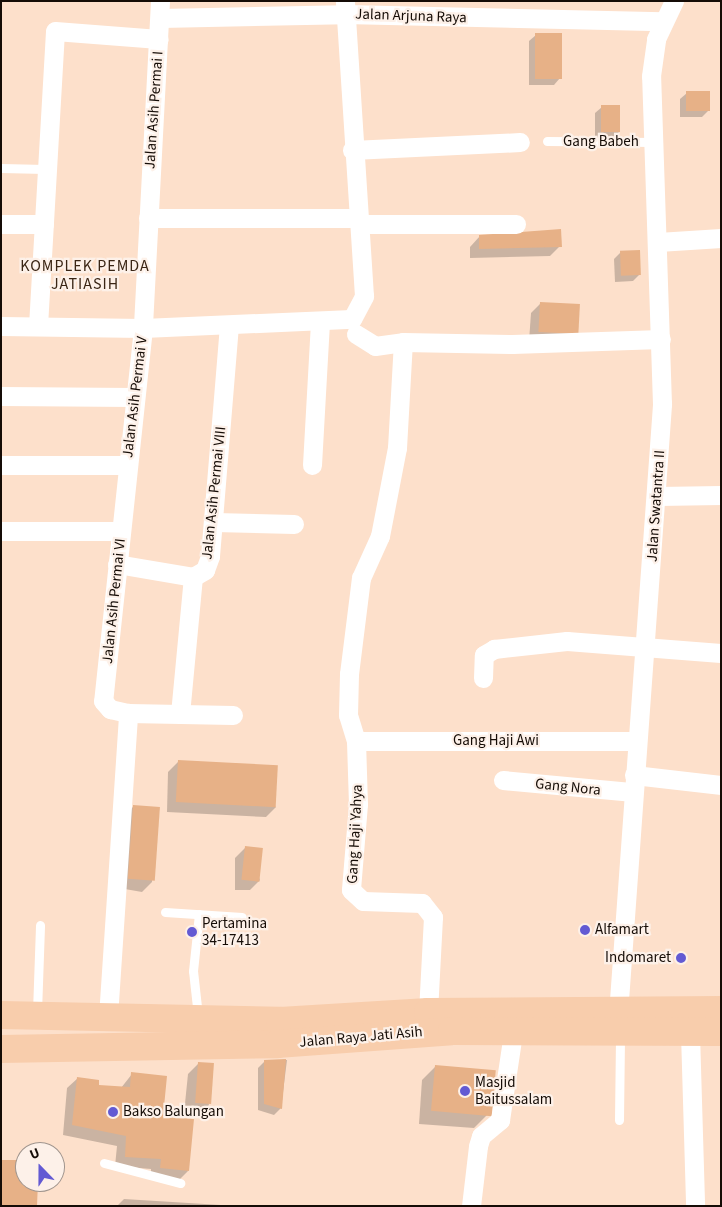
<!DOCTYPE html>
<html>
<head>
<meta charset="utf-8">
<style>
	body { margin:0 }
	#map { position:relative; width:722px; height:1207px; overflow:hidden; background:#fde0cb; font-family:"Source Sans 3",sans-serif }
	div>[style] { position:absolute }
	.shadow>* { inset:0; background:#0003 }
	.building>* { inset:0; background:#e7b187; transform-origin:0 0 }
	.lane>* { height:9px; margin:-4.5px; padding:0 4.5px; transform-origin:4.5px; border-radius:4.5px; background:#fff }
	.street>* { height:19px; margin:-9.5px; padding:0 9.5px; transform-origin:9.5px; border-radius:9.5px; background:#fff }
	.primary>* { height:28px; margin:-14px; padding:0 14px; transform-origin:14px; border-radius:14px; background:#f8cdac }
	.dots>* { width:14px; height:14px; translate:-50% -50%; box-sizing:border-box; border:2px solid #fdf1e9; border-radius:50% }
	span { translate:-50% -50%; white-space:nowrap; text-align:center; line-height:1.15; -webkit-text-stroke:4.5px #fdf1e9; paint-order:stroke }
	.street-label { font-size:15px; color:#150c06 }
	.poi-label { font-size:15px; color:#150c06 }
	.left { translate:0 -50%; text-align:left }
	.right { translate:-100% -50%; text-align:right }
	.neighbourhood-label { font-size:16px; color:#3a2514; letter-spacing:1px }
	.frame { position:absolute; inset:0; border:2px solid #150c06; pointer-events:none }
	.north { position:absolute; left:15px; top:1142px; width:50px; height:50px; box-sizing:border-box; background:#fdf1e9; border:1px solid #a0958e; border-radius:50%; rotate:338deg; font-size:14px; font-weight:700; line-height:20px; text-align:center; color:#150c06 }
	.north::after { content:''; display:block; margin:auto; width:18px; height:22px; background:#635ad3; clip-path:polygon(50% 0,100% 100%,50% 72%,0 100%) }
</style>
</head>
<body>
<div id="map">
	<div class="shadow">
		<i style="clip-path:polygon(536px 35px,560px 78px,554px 85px,529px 85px,529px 41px)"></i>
		<i style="clip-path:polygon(687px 93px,709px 110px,702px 117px,680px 117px,680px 99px)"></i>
		<i style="clip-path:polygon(602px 107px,619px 132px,613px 138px,595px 138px,595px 113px)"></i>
		<i style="clip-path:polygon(480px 236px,560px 246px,550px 256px,470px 258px,470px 247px)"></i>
		<i style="clip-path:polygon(621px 252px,640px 274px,633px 281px,615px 282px,614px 259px)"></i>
		<i style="clip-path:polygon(541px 303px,578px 330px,567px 340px,529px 341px,531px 313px)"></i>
		<i style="clip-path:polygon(178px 762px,276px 807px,266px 817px,167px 812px,168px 772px)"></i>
		<i style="clip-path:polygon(134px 806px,158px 808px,152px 882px,142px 892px,119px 888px,124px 816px)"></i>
		<i style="clip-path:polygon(245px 848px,260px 880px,250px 890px,235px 890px,235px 858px)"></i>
		<i style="clip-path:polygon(287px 1060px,281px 1108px,274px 1115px,258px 1110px,258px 1068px,265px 1061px)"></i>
		<i style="clip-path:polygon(198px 1064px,209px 1105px,199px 1115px,184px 1113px,188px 1074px)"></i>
		<i style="clip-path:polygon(435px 1067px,495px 1071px,487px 1115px,474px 1128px,419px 1124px,422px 1080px)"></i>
		<i style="clip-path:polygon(132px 1074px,162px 1118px,188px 1171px,178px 1181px,151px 1178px,151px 1169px,115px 1166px,117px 1146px,63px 1135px,67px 1088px,78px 1078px,97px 1086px,121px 1088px)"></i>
		<i style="clip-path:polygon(124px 1199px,237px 1206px,117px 1206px)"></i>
	</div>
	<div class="building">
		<i style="left:535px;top:33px;width:27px;height:46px"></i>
		<i style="left:710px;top:91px;width:20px;height:24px;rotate:90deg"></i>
		<i style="left:601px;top:105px;width:19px;height:27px"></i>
		<i style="clip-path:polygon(561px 229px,562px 247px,479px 249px,479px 235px)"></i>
		<i style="left:640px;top:250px;width:25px;height:20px;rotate:88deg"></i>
		<i style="left:540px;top:302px;width:40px;height:30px;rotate:3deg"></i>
		<i style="left:178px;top:760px;width:100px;height:42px;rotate:3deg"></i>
		<i style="left:133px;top:805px;width:27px;height:74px;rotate:4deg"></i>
		<i style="left:245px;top:846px;width:18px;height:34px;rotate:6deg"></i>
		<i style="clip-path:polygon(286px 1059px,282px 1109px,264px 1104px,264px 1060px)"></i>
		<i style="left:198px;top:1062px;width:16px;height:41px;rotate:4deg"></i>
		<i style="left:435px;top:1065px;width:61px;height:46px;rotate:5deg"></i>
		<i style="clip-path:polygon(131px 1072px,167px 1076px,163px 1117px,194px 1119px,189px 1171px,160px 1168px,161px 1159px,125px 1157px,126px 1136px,72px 1125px,77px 1077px,99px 1080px,99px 1085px,130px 1087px)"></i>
		<i style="clip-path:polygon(1px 1160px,25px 1160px,25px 1182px,38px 1182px,37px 1206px,1px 1206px)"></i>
	</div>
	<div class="lane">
		<i style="left:547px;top:141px;width:108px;rotate:0.5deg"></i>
		<i style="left:1px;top:168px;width:44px;rotate:1.3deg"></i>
		<i style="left:165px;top:912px;width:77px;rotate:3.7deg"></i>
		<i style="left:37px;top:1012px;width:87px;rotate:-88deg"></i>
		<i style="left:198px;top:1016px;width:45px;rotate:-96.3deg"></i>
		<i style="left:193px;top:971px;width:57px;rotate:-84deg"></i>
		<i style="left:619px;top:1120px;width:86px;rotate:-89.3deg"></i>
		<i style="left:104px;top:1163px;width:79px;rotate:14.7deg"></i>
	</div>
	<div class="street">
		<i style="left:160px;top:1px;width:327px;rotate:93deg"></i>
		<i style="left:143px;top:328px;width:375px;rotate:96.1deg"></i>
		<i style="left:103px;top:701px;width:11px;rotate:49deg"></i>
		<i style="left:110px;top:709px;width:18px;rotate:13deg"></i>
		<i style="left:128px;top:713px;width:105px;rotate:1.1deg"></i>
		<i style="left:160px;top:18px;width:184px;rotate:-1.2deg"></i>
		<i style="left:344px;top:14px;width:318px;rotate:1.3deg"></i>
		<i style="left:352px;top:150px;width:168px;rotate:-2.7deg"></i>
		<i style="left:148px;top:218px;width:208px"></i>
		<i style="left:356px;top:218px;width:11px;rotate:34deg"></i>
		<i style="left:365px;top:224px;width:151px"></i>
		<i style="left:1px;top:224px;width:43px"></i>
		<i style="left:658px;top:242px;width:63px;rotate:-3.6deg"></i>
		<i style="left:1px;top:326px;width:142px;rotate:0.8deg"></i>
		<i style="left:143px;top:328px;width:209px;rotate:-2.5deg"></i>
		<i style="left:352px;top:319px;width:26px;rotate:-62deg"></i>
		<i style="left:364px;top:296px;width:296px;rotate:-93.7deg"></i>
		<i style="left:38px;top:326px;width:295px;rotate:-86.7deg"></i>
		<i style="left:55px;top:31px;width:104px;rotate:4.4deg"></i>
		<i style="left:356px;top:334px;width:22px;rotate:32deg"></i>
		<i style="left:375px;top:346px;width:28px;rotate:-8deg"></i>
		<i style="left:1px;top:396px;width:133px;rotate:0.4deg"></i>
		<i style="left:1px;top:465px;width:126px"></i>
		<i style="left:312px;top:465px;width:142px;rotate:-86.8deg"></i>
		<i style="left:658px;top:496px;width:63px;rotate:-0.9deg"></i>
		<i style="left:214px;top:522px;width:80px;rotate:1.4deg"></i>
		<i style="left:1px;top:531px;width:120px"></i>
		<i style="left:117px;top:564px;width:77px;rotate:9.7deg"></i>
		<i style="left:483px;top:678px;width:23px;rotate:-88deg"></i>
		<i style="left:484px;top:655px;width:12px;rotate:-31deg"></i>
		<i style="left:494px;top:649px;width:73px;rotate:-6.3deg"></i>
		<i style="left:567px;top:641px;width:154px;rotate:4.5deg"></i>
		<i style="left:180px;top:714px;width:138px;rotate:-84.6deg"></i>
		<i style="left:193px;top:577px;width:14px;rotate:-30deg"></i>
		<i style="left:205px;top:570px;width:15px;rotate:-70deg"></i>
		<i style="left:210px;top:556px;width:231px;rotate:-85.3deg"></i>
		<i style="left:356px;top:741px;width:27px;rotate:-107deg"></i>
		<i style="left:348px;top:715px;width:41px;rotate:-88.6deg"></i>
		<i style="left:349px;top:674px;width:97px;rotate:-82.9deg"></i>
		<i style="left:361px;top:578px;width:46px;rotate:-65.7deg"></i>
		<i style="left:380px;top:536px;width:90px;rotate:-79.1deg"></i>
		<i style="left:397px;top:448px;width:106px;rotate:-86.8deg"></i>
		<i style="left:403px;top:342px;width:109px;rotate:1.1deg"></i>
		<i style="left:512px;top:344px;width:149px;rotate:-1.9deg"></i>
		<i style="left:356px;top:741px;width:63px;rotate:88.2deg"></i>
		<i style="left:358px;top:804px;width:86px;rotate:94.7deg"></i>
		<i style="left:351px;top:890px;width:16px;rotate:43deg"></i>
		<i style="left:363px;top:901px;width:59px;rotate:1.9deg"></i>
		<i style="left:422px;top:903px;width:18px;rotate:52deg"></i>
		<i style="left:433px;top:917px;width:95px;rotate:93deg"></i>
		<i style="left:356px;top:741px;width:281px"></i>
		<i style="left:634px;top:775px;width:88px;rotate:6.6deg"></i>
		<i style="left:503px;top:780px;width:131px;rotate:5.3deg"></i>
		<i style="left:618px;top:1014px;width:612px;rotate:-85.87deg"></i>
		<i style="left:662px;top:404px;width:328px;rotate:-91.9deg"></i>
		<i style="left:651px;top:76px;width:37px;rotate:-82deg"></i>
		<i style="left:656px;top:39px;width:42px;rotate:-64.7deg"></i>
		<i style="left:108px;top:1017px;width:305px;rotate:-86.2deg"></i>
		<i style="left:690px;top:1033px;width:173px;rotate:88.3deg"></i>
		<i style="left:471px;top:1206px;width:60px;rotate:-83.3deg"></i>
		<i style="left:478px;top:1146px;width:10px;rotate:-73deg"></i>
		<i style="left:481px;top:1136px;width:25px;rotate:-40deg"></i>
		<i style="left:500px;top:1120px;width:88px;rotate:-81.5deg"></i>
	</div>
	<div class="primary">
		<i style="left:1px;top:1015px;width:279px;rotate:1.2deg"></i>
		<i style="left:280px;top:1021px;width:148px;rotate:-3.5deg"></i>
		<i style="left:428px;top:1012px;width:293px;rotate:-0.4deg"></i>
		<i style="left:1px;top:1049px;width:276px;rotate:-1deg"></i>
		<i style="left:277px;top:1044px;width:175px;rotate:-4.2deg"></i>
		<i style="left:452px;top:1031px;width:269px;rotate:0.2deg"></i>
	</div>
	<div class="dots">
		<i style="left:585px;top:930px;background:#635ad3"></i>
		<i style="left:192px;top:932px;background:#635ad3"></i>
		<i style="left:681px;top:958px;background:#635ad3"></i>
		<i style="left:465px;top:1091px;background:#635ad3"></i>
		<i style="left:113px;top:1112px;background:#635ad3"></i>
	</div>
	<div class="street-label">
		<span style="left:411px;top:16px;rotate:2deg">Jalan Arjuna Raya</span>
		<span style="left:154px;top:110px;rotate:-86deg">Jalan Asih Permai I</span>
		<span style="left:601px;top:142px">Gang Babeh</span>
		<span style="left:135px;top:397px;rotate:-83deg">Jalan Asih Permai V</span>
		<span style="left:214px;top:493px;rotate:-84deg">Jalan Asih Permai VIII</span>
		<span style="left:656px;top:506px;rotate:-86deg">Jalan Swatantra II</span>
		<span style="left:114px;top:601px;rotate:-84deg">Jalan Asih Permai VI</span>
		<span style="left:496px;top:741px">Gang Haji Awi</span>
		<span style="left:568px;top:787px;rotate:6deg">Gang Nora</span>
		<span style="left:355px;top:834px;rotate:-87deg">Gang Haji Yahya</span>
		<span style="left:361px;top:1037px;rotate:-5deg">Jalan Raya Jati Asih</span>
	</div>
	<div class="poi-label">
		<span class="left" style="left:202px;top:932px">Pertamina<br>34-17413</span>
		<span class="left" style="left:595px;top:930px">Alfamart</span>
		<span class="right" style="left:671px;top:958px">Indomaret</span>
		<span class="left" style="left:475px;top:1091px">Masjid<br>Baitussalam</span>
		<span class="left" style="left:123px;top:1112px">Bakso Balungan</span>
	</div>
	<div class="neighbourhood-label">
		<span style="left:85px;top:275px">KOMPLEK PEMDA<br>JATIASIH</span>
	</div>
	<div class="frame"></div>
	<div class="north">U</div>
</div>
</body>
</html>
